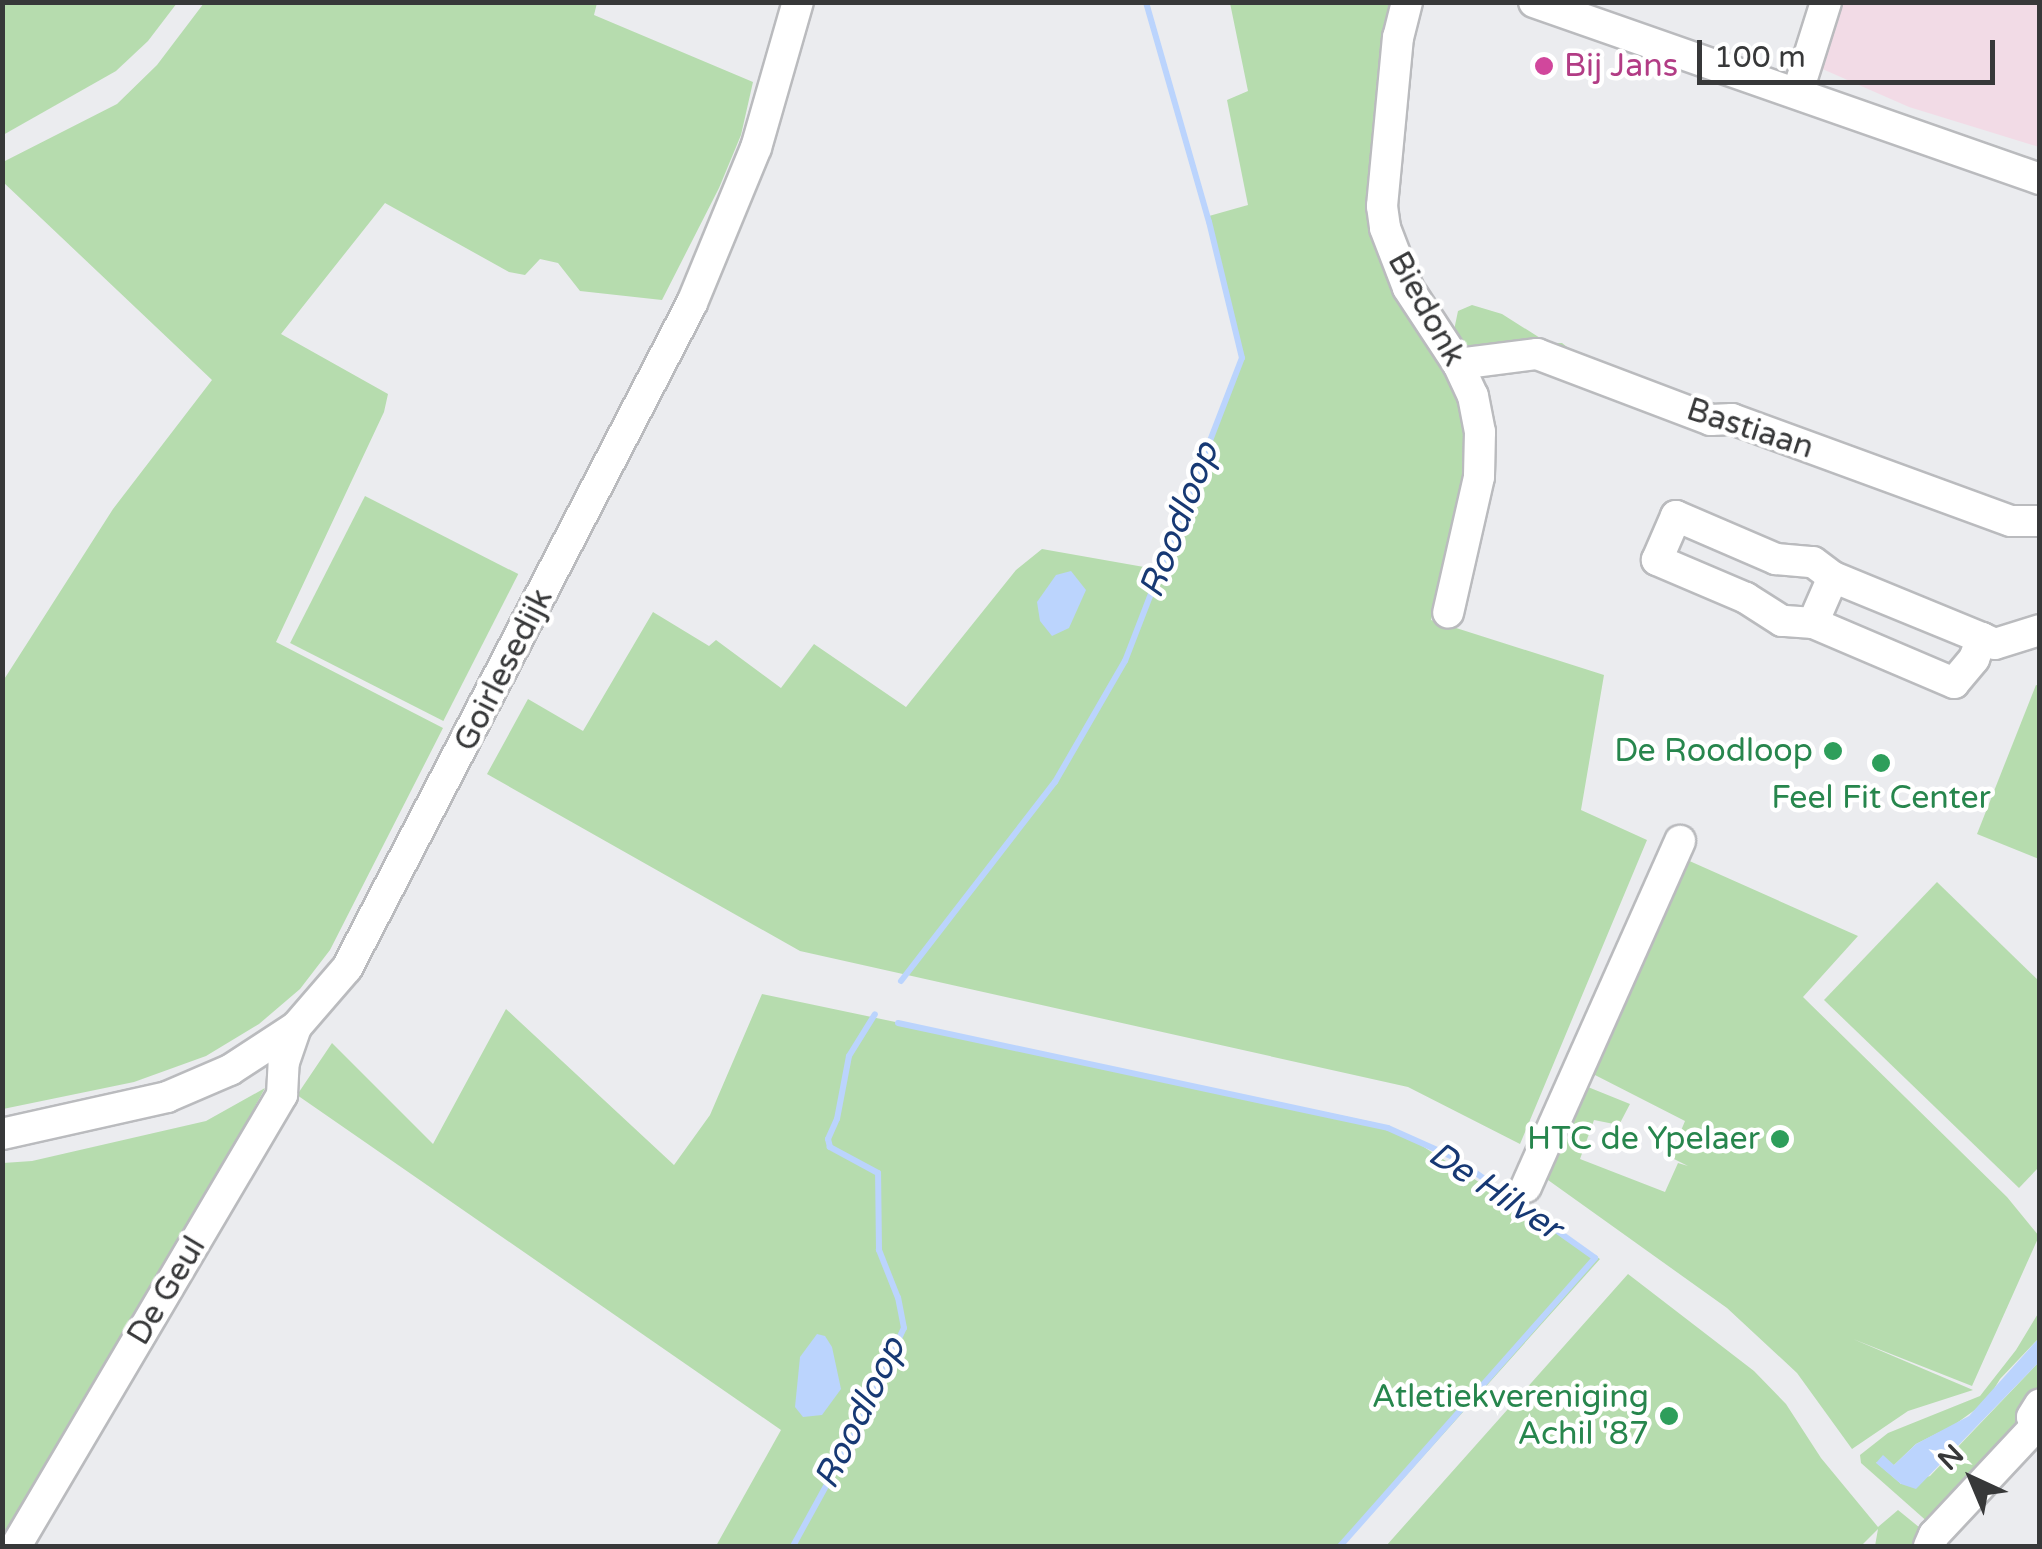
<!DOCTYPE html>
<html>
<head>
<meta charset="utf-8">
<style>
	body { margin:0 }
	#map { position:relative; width:2042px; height:1549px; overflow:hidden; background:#ebecef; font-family:"Varela Round",sans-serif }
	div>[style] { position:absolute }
	.industrial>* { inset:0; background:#f2dbe6 }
	.green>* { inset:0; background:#b6dcae; transform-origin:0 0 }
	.water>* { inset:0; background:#bbd4fd }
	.stream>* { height:6px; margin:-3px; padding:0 3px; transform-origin:3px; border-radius:3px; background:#bbd4fd }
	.roads { filter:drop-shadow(2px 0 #babbbe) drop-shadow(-2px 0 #babbbe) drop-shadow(0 2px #babbbe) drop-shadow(0 -2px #babbbe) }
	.minor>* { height:30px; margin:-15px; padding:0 15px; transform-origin:15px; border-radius:15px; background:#fff }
	.dots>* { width:28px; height:28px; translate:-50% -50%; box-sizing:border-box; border:5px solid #fff; border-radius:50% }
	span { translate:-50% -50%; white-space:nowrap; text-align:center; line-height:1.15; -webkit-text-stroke:9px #fff; paint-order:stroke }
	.hotel-label { font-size:32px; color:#b23c85 }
	.left { translate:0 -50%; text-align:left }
	.street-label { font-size:32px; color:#373839 }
	.leisure-label { font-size:32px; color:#27864d }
	.right { translate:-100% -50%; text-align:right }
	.water-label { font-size:35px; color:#173974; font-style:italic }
	.frame { position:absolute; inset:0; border:5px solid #373839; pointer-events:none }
	.north { position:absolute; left:1922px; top:1429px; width:100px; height:100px; -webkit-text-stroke:8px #fff; paint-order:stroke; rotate:316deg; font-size:28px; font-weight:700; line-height:40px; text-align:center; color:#373839 }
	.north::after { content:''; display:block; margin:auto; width:35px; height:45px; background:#373839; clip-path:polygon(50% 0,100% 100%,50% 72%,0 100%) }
	.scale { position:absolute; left:1697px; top:40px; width:298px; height:45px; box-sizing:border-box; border:5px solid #373839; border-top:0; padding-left:12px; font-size:30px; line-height:35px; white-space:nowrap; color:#373839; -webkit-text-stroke:8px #fff; paint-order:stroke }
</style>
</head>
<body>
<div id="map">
	<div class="industrial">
		<i style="clip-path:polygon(1830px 3px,2039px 3px,2039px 147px,1909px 107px,1811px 64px)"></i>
	</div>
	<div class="green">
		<i style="clip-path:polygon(3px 2px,177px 2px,177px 3px,148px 41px,116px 71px,3px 135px)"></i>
		<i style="clip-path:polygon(204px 3px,597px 3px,594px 15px,753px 82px,741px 135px,719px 188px,662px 300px,580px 291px,558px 263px,540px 259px,525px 275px,509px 272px,385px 203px,281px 334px,388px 394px,384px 412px,276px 642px,443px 728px,330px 950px,300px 989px,259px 1024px,206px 1056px,134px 1082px,3px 1109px,3px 681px,113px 509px,212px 380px,3px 182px,3px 162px,117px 104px,157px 65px)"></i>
		<i style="clip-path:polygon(1230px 3px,1400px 3px,1372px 206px,1454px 374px,1473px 463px,1456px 511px,1431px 620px,1604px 675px,1581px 810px,1647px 840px,1520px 1144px,1408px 1087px,800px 951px,487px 774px,528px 699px,583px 731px,653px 612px,709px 646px,716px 640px,781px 688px,814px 644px,906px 707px,1016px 570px,1042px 549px,1161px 570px,1244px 358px,1209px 216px,1248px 205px,1227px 100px,1248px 91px)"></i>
		<i style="clip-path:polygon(1472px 305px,1502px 314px,1548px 343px,1562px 343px,1596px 370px,1537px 365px,1478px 372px,1453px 335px,1458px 311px)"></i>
		<i style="left:365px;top:496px;width:172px;height:165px;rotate:27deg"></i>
		<i style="clip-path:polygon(2036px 685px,2040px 686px,2039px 859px,1977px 834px)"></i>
		<i style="clip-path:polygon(1685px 859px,1858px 936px,1803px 997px,2007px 1197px,2039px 1236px,1972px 1386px,1853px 1339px,1973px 1390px,1908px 1411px,1852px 1449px,1797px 1373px,1727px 1308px,1541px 1175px,1578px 1083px,1630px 1104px,1619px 1125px,1594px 1120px,1580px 1159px,1665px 1192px,1678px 1163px,1688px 1166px,1670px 1157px,1685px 1121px,1593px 1074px)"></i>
		<i style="clip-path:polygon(1937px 882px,2039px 981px,2039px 1167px,2019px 1188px,1824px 1000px)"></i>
		<i style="clip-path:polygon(762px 994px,1372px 1122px,1405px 1135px,1600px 1259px,1343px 1546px,716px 1546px,781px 1430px,297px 1095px,332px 1043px,433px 1144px,506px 1009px,674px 1165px,710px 1115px)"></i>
		<i style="clip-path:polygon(265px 1088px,193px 1222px,3px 1544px,3px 1163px,32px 1161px,206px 1121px)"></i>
		<i style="clip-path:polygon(1628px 1274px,1754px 1371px,1786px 1404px,1821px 1458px,1878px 1527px,1898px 1510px,1925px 1532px,1919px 1546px,1875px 1546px,1878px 1529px,1861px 1546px,1386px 1546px)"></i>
		<i style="clip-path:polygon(2039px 1312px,2039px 1338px,2000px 1379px,1986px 1402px,1954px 1425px,1916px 1444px,1894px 1465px,1876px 1462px,1901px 1484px,1930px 1476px,2039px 1362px,2039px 1394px,2020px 1432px,1930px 1524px,1861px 1463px,1860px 1455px,1888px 1433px,1980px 1396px,2016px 1350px)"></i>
	</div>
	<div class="water">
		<i style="clip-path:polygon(1071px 571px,1086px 590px,1069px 628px,1052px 636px,1040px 621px,1037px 602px,1056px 575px)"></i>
		<i style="clip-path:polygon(817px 1334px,825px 1336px,832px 1347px,841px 1389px,822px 1415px,803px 1417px,795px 1407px,800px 1357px)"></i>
		<i style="clip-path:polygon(2039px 1338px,2039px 1362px,1916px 1489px,1901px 1484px,1876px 1463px,1883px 1455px,1894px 1465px,1916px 1444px,1969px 1416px)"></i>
	</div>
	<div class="stream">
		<i style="left:901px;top:981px;width:252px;rotate:-52.3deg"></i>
		<i style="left:1055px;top:782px;width:140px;rotate:-60deg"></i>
		<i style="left:1125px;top:661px;width:325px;rotate:-68.9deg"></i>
		<i style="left:1242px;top:358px;width:140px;rotate:-103.6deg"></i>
		<i style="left:1209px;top:222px;width:229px;rotate:-106deg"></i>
		<i style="left:898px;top:1023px;width:501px;rotate:12.09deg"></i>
		<i style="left:1388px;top:1128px;width:73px;rotate:24.1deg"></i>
		<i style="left:1455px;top:1158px;width:172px;rotate:35.5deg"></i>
		<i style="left:1595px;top:1258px;width:385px;rotate:131.5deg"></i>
		<i style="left:793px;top:1546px;width:127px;rotate:-61.2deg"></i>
		<i style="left:854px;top:1435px;width:118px;rotate:-65deg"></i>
		<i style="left:904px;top:1328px;width:31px;rotate:-101deg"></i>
		<i style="left:898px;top:1298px;width:52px;rotate:-111.6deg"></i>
		<i style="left:879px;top:1250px;width:77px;rotate:-90.7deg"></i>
		<i style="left:878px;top:1173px;width:55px;rotate:-151.6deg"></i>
		<i style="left:830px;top:1147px;width:8px;rotate:-104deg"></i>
		<i style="left:828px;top:1139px;width:22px;rotate:-66deg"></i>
		<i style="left:837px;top:1119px;width:64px;rotate:-79.2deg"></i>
		<i style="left:849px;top:1056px;width:49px;rotate:-58.2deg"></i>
	</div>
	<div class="roads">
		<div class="minor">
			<i style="left:1407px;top:2px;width:36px;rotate:104deg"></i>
			<i style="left:1398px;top:37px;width:170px;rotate:95.4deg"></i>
			<i style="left:1382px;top:206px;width:22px;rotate:82deg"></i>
			<i style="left:1385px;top:228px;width:64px;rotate:69deg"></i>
			<i style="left:1408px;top:288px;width:91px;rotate:56.7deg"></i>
			<i style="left:1458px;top:364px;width:35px;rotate:65deg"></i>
			<i style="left:1473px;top:396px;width:37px;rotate:79deg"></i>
			<i style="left:1480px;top:432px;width:45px;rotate:91.3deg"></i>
			<i style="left:1479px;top:477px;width:139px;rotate:102.8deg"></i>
			<i style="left:1534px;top:2px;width:536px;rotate:19.28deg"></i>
			<i style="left:1798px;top:91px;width:93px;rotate:-72.5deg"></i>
			<i style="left:1458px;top:364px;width:80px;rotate:-7.2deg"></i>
			<i style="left:1537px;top:354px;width:186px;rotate:20.8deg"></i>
			<i style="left:1711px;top:420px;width:21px;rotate:-3deg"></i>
			<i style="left:1732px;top:419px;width:297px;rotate:20.1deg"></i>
			<i style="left:2011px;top:521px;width:29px"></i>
			<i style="left:1813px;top:623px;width:31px;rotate:-176deg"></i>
			<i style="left:1782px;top:621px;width:43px;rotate:-147.4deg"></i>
			<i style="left:1746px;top:598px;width:97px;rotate:-156.9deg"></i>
			<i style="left:1657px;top:560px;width:48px;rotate:-66.6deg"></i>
			<i style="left:1676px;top:516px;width:109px;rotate:23.3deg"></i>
			<i style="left:1776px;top:559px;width:37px;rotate:5deg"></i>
			<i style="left:1813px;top:562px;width:25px;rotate:37deg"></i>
			<i style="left:1982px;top:638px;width:22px;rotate:111deg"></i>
			<i style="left:1974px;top:659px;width:31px;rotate:130deg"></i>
			<i style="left:1954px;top:683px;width:153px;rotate:-156.9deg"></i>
			<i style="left:1813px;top:623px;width:50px;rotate:-66.5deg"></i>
			<i style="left:1833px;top:577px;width:161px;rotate:22.3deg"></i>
			<i style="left:1982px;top:638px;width:14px;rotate:25deg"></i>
			<i style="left:1995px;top:644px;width:47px;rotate:-17.3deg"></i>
			<i style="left:2px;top:1134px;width:169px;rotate:-12.6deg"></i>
			<i style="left:167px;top:1097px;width:69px;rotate:-23.2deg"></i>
			<i style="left:230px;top:1070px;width:79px;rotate:-33.1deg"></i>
			<i style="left:296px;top:1027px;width:78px;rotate:-49.2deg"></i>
			<i style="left:347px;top:968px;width:749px;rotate:-62.58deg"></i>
			<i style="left:692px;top:303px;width:168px;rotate:-67.6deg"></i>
			<i style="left:756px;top:148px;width:152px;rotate:-74deg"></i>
			<i style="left:1526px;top:1187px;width:379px;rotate:-66deg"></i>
			<i style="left:16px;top:1546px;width:524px;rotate:-59.47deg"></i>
			<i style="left:282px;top:1095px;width:33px;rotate:-87deg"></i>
			<i style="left:284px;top:1062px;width:37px;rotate:-71deg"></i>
			<i style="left:1929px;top:1546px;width:12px;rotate:-66deg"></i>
			<i style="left:1934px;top:1535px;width:151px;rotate:-46.9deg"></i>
			<i style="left:2037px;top:1425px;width:9px;rotate:-122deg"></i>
			<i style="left:2032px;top:1417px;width:15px;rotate:-58deg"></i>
		</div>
	</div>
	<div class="dots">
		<i style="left:1544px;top:66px;background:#d1479c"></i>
		<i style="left:1833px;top:751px;background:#2e9e5b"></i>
		<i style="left:1881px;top:763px;background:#2e9e5b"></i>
		<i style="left:1780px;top:1139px;background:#2e9e5b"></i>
		<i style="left:1669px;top:1416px;background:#2e9e5b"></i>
	</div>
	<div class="hotel-label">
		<span class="left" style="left:1564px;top:66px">Bij Jans</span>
	</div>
	<div class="street-label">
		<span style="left:1426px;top:309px;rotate:61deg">Biedonk</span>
		<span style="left:1750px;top:429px;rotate:18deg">Bastiaan</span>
		<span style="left:504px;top:670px;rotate:-63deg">Goirlesedijk</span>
		<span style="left:167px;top:1291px;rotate:-59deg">De Geul</span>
	</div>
	<div class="leisure-label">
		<span class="right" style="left:1813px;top:751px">De Roodloop</span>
		<span style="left:1881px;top:798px">Feel Fit Center</span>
		<span class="right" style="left:1760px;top:1139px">HTC de Ypelaer</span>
		<span class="right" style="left:1649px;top:1416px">Atletiekvereniging<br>Achil '87</span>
	</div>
	<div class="water-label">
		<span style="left:1179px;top:520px;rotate:-69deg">Roodloop</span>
		<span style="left:1495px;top:1191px;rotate:33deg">De Hilver</span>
		<span style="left:860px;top:1413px;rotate:-64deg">Roodloop</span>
	</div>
	<div class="frame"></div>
	<div class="north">N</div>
	<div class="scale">100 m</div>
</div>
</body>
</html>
